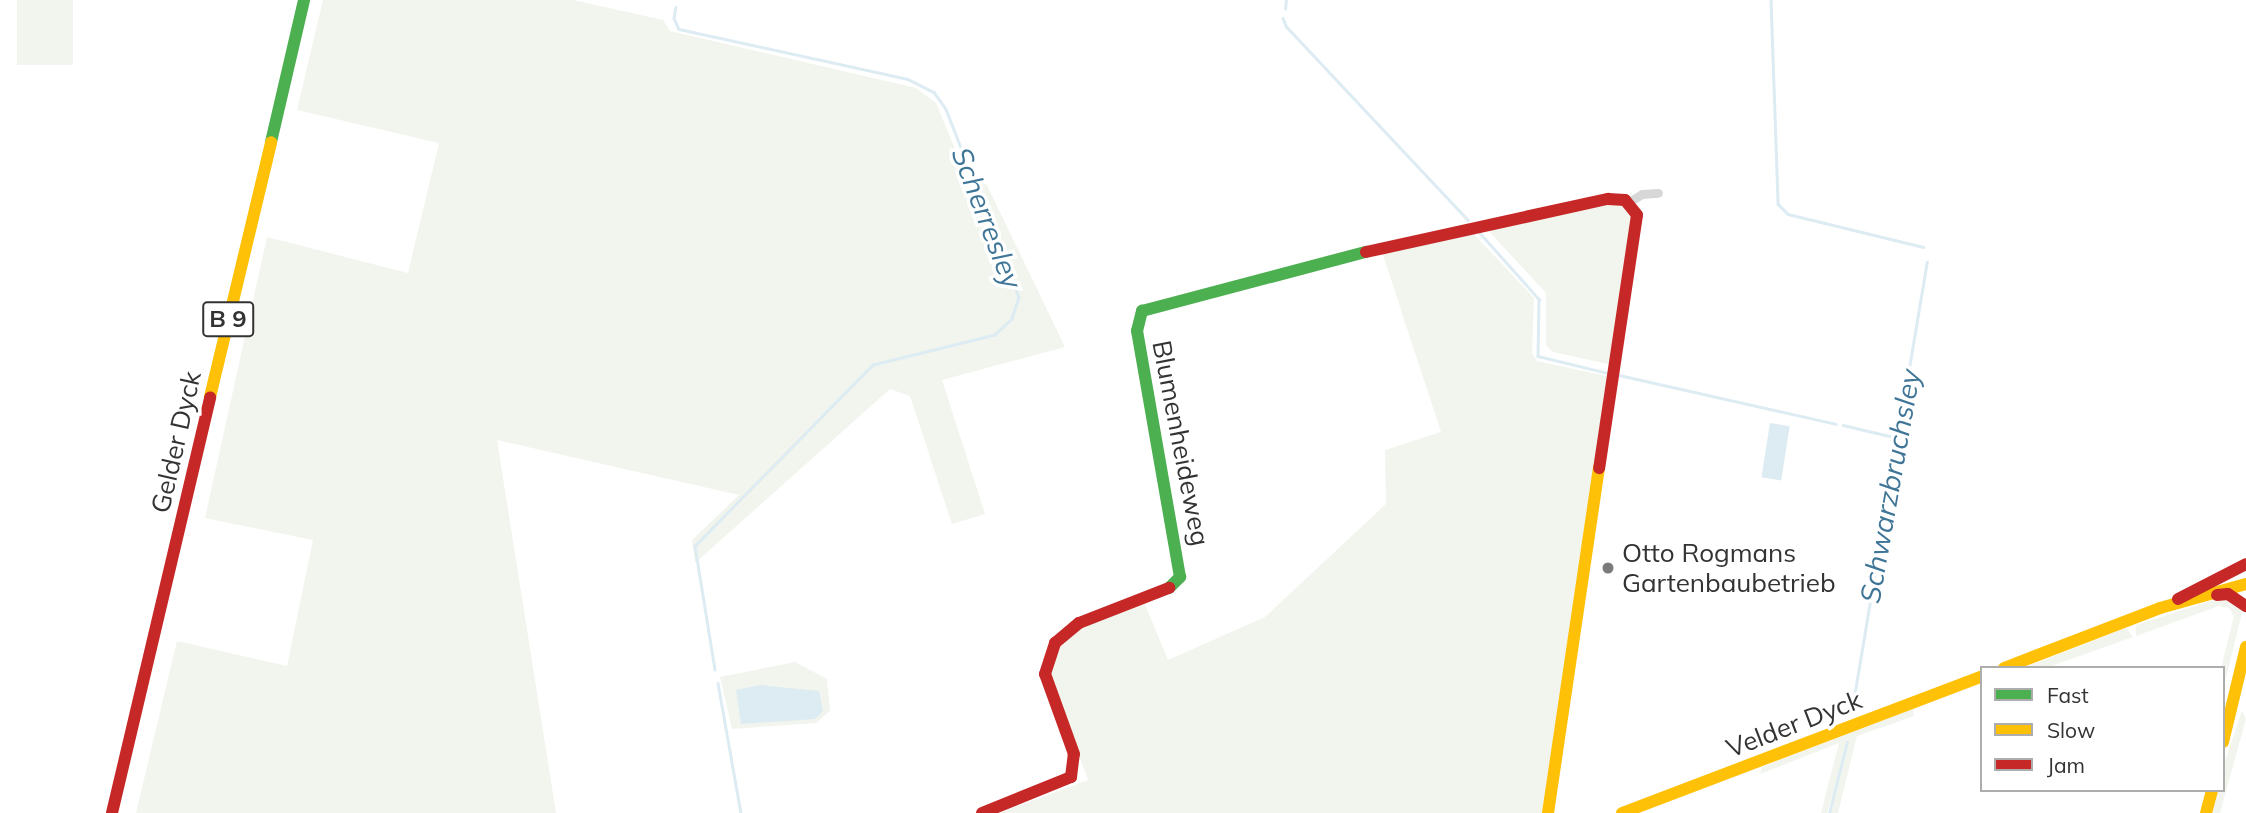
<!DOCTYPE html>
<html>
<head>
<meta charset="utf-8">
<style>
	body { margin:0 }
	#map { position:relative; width:2246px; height:813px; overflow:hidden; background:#fff; font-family:Mulish,sans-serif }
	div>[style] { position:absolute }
	.green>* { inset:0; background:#f1f5ed; transform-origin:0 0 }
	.water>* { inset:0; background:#ddebf3; transform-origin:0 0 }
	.stream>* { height:2.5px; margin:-1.25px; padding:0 1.25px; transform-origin:1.25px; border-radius:1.25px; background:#ddebf3 }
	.street>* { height:9px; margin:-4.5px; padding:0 4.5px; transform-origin:4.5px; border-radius:4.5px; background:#d7d7d7 }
	.fast>* { height:12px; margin:-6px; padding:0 6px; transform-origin:6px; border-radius:6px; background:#4caf50 }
	.slow>* { height:12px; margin:-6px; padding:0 6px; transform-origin:6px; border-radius:6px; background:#ffc107 }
	.jam>* { height:12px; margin:-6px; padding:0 6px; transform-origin:6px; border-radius:6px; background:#c62828 }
	.dots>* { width:19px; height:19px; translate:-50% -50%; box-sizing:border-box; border:4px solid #fff; border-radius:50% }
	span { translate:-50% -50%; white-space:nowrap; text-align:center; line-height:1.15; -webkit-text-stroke:7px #fff; paint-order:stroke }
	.shield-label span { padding:2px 5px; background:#fff; border:2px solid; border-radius:5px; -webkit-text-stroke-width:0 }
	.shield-label { font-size:24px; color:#333; font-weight:700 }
	.street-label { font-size:26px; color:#333 }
	.poi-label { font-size:26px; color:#333 }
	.left { translate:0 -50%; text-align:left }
	.water-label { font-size:28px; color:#3f7597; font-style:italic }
	.legend { position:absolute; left:1980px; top:666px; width:245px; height:126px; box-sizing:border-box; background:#fff; border:2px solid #adadad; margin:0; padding:9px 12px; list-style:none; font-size:21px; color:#333 }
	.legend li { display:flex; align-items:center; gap:14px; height:35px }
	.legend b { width:35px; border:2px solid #adadad }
</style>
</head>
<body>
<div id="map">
	<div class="green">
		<i style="left:17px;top:0;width:56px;height:65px"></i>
		<i style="clip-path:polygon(323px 0,573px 0,663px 20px,670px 31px,916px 88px,936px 103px,972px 190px,984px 179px,1065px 347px,942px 380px,985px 514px,952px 524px,910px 396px,890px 389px,695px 563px,692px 540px,739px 495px,497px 440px,556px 813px,136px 813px,177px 641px,287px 666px,313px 540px,205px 518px,267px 237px,408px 273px,439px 143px,297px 110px)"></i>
		<i style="clip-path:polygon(1603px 204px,1620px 204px,1631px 211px,1633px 225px,1613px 365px,1553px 352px,1546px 345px,1546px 293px,1485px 227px)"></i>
		<i style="clip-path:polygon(1471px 231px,1534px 298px,1532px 353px,1537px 361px,1611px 377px,1545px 813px,999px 813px,1088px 780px,1051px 677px,1057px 647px,1070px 632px,1144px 602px,1168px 660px,1265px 617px,1386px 504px,1385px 450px,1441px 432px,1382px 252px)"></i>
		<i style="clip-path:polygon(2220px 598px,2243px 609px,2223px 690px,2221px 668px,2234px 616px,2229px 608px,2219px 606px,2136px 636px,2136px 625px)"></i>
		<i style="clip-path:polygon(2126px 628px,2133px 637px,2046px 668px,2024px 668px)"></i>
		<i style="clip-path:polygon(795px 662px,827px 679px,830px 711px,816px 723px,732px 729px,720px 677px)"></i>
		<i style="clip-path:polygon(1913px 709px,1914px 716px,1857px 736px,1838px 813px,1831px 813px,1849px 739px,1827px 813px,1821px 813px,1839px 743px,1760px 774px,1762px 767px)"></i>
		<i style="clip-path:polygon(2242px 711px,2246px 719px,2220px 813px,2211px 813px,2217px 790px,2223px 790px,2223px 767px)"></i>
	</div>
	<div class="water">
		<i style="left:1770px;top:423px;width:20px;height:55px;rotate:9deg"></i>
		<i style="clip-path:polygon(760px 685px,819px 691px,823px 711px,815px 719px,741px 724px,736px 690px)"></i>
	</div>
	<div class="stream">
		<i style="left:1771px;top:0;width:204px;rotate:88deg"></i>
		<i style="left:1778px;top:204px;width:14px;rotate:45deg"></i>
		<i style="left:1788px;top:214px;width:139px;rotate:13.7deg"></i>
		<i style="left:676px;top:7px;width:11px;rotate:100deg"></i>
		<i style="left:674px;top:18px;width:12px;rotate:66deg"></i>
		<i style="left:679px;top:29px;width:234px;rotate:12.3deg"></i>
		<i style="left:908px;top:79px;width:29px;rotate:27deg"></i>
		<i style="left:934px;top:92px;width:21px;rotate:55deg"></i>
		<i style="left:946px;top:109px;width:202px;rotate:68.8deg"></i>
		<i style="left:1019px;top:297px;width:23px;rotate:108deg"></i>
		<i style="left:1012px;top:319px;width:23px;rotate:137deg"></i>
		<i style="left:995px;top:335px;width:126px;rotate:166.2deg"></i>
		<i style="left:873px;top:365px;width:254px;rotate:134.5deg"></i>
		<i style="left:695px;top:546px;width:125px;rotate:80.8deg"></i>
		<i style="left:1285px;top:9px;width:9px;rotate:-84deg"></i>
		<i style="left:1283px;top:18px;width:9px;rotate:69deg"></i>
		<i style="left:1286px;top:26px;width:266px;rotate:46.8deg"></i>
		<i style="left:1480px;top:233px;width:89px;rotate:48.2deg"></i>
		<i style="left:1539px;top:299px;width:57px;rotate:91deg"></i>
		<i style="left:1538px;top:356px;width:72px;rotate:13.7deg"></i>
		<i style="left:1619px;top:375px;width:222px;rotate:12.7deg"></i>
		<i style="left:1843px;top:425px;width:57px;rotate:13.3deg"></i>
		<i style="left:718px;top:683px;width:132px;rotate:80deg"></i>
		<i style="left:1852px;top:709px;width:453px;rotate:-80.5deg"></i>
		<i style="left:1829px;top:813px;width:73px;rotate:-75.8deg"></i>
	</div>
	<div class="street">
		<i style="left:1629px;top:202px;width:15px;rotate:-32deg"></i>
		<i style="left:1642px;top:194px;width:16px;rotate:-4deg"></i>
	</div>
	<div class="fast">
		<i style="left:271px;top:142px;width:146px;rotate:-76.9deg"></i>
		<i style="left:1169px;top:588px;width:16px;rotate:-45deg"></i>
		<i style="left:1180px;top:577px;width:250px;rotate:-99.9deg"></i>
		<i style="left:1137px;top:331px;width:21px;rotate:-76deg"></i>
		<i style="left:1142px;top:311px;width:232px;rotate:-14.8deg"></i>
	</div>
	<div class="slow">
		<i style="left:210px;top:397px;width:262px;rotate:-76.5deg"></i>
		<i style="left:2004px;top:668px;width:167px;rotate:-21deg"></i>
		<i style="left:2160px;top:608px;width:89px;rotate:-15.6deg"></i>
		<i style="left:2223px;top:742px;width:98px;rotate:-76.4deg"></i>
		<i style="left:1548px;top:813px;width:349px;rotate:-81.6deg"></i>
		<i style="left:1622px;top:813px;width:385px;rotate:-20.8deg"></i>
		<i style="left:2206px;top:813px;width:24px;rotate:-75deg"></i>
	</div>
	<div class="jam">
		<i style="left:1366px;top:252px;width:248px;rotate:-12.4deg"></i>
		<i style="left:1608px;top:199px;width:17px;rotate:3deg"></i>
		<i style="left:1625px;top:200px;width:19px;rotate:51deg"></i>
		<i style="left:1637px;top:215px;width:256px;rotate:98.5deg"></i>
		<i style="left:2217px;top:595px;width:11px;rotate:-5deg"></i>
		<i style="left:2228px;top:594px;width:22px;rotate:34deg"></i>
		<i style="left:2178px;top:599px;width:76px;rotate:-27.2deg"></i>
		<i style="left:112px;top:813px;width:427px;rotate:-76.7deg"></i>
		<i style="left:982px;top:813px;width:96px;rotate:-22deg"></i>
		<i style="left:1071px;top:777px;width:23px;rotate:-83deg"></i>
		<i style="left:1074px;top:754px;width:85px;rotate:-109.9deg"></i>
		<i style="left:1045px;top:674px;width:33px;rotate:-72deg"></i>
		<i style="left:1055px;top:643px;width:31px;rotate:-40deg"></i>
		<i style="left:1079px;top:623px;width:97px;rotate:-21.3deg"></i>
	</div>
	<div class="dots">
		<i style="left:1608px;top:568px;background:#7a7a7a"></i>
	</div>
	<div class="shield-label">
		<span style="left:228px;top:319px">B 9</span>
	</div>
	<div class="street-label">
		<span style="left:176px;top:442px;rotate:-77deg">Gelder Dyck</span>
		<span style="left:1181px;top:443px;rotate:79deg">Blumenheideweg</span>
		<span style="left:1794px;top:724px;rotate:-21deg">Velder Dyck</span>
	</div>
	<div class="poi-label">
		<span class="left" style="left:1622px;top:568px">Otto Rogmans<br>Gartenbaubetrieb</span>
	</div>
	<div class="water-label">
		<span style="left:987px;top:218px;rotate:69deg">Scherresley</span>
		<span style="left:1890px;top:486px;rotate:-80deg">Schwarzbruchsley</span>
	</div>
	<ul class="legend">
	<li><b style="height:9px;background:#4caf50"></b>Fast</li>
	<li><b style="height:9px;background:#ffc107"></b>Slow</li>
	<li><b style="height:9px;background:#c62828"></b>Jam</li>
	</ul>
</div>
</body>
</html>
